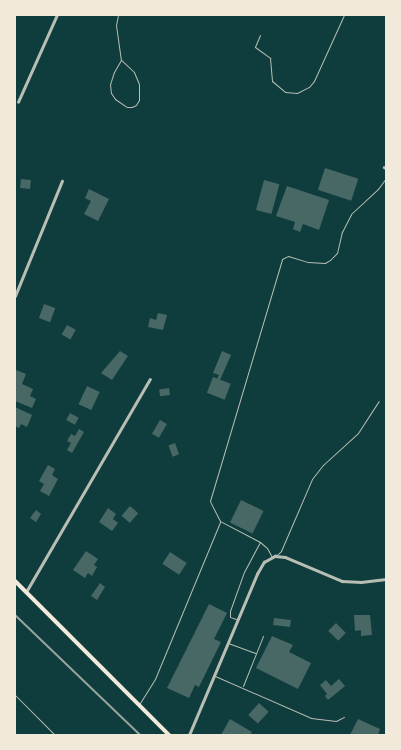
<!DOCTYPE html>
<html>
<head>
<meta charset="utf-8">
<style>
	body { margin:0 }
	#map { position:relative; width:401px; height:750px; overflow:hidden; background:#0f3d3e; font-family:"Public Sans",sans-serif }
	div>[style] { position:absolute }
	.building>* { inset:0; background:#486865; transform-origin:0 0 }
	.service>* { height:1px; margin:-0.5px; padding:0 0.5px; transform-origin:0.5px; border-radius:0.5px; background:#b8beb3 }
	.minor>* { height:2.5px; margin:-1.25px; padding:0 1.25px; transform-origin:1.25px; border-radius:1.25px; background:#b8beb3 }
	.secondary>* { height:4px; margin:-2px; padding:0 2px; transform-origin:2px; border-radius:2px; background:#f1e9da }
	.rail>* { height:2px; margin:-1px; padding:0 1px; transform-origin:1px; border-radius:1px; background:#97a49c }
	span { translate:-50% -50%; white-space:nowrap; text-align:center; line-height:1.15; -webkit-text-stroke:4px #f1e9da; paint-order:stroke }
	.frame { position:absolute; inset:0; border:16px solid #f1e9da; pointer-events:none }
</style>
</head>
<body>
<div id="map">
	<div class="building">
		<i style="left:325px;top:168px;width:35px;height:23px;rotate:18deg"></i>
		<i style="left:21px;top:179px;width:10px;height:9px;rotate:6deg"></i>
		<i style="left:264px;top:180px;width:16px;height:31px;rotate:15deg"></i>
		<i style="clip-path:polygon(287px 186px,329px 200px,319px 230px,303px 224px,300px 232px,293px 229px,295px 222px,276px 216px)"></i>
		<i style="clip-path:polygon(89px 189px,109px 199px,98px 221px,84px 214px,91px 201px,85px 198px)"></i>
		<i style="left:44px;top:304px;width:12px;height:15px;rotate:20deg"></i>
		<i style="clip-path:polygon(158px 313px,167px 315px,163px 330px,148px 327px,150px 318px,156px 320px)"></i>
		<i style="left:67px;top:325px;width:10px;height:11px;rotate:29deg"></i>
		<i style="clip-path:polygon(120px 351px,128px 356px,112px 380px,101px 373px)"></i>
		<i style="clip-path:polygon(222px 351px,231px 355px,220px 380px,217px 379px,219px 375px,213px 373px)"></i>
		<i style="clip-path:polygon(16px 370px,26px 374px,22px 384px,33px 389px,30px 396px,36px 399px,32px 408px,15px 401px)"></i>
		<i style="left:213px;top:377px;width:19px;height:17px;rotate:21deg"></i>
		<i style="left:87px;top:386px;width:14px;height:20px;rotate:25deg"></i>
		<i style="left:169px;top:388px;width:7px;height:10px;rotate:82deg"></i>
		<i style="clip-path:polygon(15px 407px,32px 415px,27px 427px,21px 424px,19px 428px,15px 426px)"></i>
		<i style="left:70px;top:413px;width:10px;height:8px;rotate:29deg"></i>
		<i style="left:160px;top:420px;width:8px;height:16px;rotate:30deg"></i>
		<i style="clip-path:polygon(79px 429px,84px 432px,72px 453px,67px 450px,71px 443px,67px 441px,71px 434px,75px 436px)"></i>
		<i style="left:175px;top:443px;width:12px;height:7px;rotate:70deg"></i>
		<i style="clip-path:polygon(48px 465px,55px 469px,52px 475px,58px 479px,49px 496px,40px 491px,44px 484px,39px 481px)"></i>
		<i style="left:241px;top:500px;width:25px;height:25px;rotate:26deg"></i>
		<i style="left:130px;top:506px;width:11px;height:13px;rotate:41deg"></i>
		<i style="clip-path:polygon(108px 508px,116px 514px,113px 519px,118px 523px,112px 531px,99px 522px)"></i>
		<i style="clip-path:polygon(36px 510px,41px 514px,36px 522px,30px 518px)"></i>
		<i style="clip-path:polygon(86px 551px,98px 559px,94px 565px,97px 567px,92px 576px,88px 573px,85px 578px,73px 570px)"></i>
		<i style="left:170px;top:552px;width:20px;height:14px;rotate:33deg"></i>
		<i style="clip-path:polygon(100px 583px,105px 587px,97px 600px,91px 596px)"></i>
		<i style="clip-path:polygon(209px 604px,227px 613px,214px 639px,221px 642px,199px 687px,195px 685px,189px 698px,167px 688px)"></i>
		<i style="clip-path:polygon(354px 615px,370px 615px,372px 635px,361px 636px,361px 630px,355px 631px)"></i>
		<i style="left:274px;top:618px;width:17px;height:7px;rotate:7deg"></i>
		<i style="left:336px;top:623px;width:14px;height:11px;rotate:45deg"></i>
		<i style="clip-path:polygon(272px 636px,293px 645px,289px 652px,311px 663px,298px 689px,256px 668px)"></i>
		<i style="clip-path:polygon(339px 679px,345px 686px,328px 700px,325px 696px,327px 694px,320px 685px,326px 680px,331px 686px)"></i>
		<i style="left:259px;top:703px;width:13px;height:16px;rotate:42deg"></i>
		<i style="clip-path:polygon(230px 719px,252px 732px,250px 735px,221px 735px)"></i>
		<i style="clip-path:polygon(358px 719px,380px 729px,378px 735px,350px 735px)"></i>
	</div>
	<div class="service">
		<i style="left:118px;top:15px;width:10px;rotate:101deg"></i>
		<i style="left:116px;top:25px;width:35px;rotate:82deg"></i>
		<i style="left:121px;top:60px;width:14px;rotate:120deg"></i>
		<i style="left:114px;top:72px;width:13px;rotate:108deg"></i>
		<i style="left:110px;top:84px;width:9px;rotate:84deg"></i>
		<i style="left:111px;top:93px;width:7px;rotate:56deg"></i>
		<i style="left:115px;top:99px;width:14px;rotate:34deg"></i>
		<i style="left:127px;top:107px;width:5px"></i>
		<i style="left:132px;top:107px;width:4px;rotate:-27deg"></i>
		<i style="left:136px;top:105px;width:6px;rotate:-59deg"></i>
		<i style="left:139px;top:100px;width:16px;rotate:-90deg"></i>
		<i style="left:139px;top:84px;width:13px;rotate:-113deg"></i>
		<i style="left:134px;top:72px;width:18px;rotate:-137deg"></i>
		<i style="left:260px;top:35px;width:13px;rotate:113deg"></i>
		<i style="left:255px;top:47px;width:19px;rotate:36deg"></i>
		<i style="left:270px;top:58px;width:23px;rotate:85deg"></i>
		<i style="left:272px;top:81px;width:17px;rotate:40deg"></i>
		<i style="left:285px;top:92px;width:12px;rotate:5deg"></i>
		<i style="left:297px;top:93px;width:13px;rotate:-27deg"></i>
		<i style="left:309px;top:87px;width:8px;rotate:-50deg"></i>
		<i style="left:314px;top:81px;width:72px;rotate:-65.6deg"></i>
		<i style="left:260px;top:542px;width:45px;rotate:-152.3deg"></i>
		<i style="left:220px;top:521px;width:22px;rotate:-117deg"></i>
		<i style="left:210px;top:501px;width:252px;rotate:-73.4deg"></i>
		<i style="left:282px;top:259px;width:7px;rotate:-27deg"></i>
		<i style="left:288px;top:256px;width:21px;rotate:17deg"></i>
		<i style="left:308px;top:262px;width:17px;rotate:3deg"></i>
		<i style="left:325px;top:263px;width:6px;rotate:-31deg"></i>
		<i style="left:330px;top:260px;width:10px;rotate:-45deg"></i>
		<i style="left:337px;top:253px;width:22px;rotate:-77deg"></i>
		<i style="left:342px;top:232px;width:20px;rotate:-63deg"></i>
		<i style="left:351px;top:214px;width:37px;rotate:-43deg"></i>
		<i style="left:378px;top:189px;width:14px;rotate:-54deg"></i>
		<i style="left:276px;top:556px;width:7px;rotate:-45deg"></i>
		<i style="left:281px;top:551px;width:78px;rotate:-66.7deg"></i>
		<i style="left:312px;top:479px;width:18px;rotate:-52deg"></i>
		<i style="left:323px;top:465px;width:47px;rotate:-42.4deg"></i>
		<i style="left:358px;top:433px;width:38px;rotate:-57deg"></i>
		<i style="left:236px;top:619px;width:6px;rotate:-162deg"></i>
		<i style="left:230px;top:617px;width:6px;rotate:-90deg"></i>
		<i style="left:230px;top:611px;width:41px;rotate:-70.3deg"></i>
		<i style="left:244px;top:572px;width:34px;rotate:-62deg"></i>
		<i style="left:260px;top:542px;width:9px;rotate:41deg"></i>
		<i style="left:267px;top:548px;width:10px;rotate:61deg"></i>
		<i style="left:228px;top:643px;width:29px;rotate:20deg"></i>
		<i style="left:215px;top:676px;width:105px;rotate:23.6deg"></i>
		<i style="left:311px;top:718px;width:25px;rotate:7deg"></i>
		<i style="left:336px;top:721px;width:9px;rotate:-27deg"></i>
		<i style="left:243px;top:686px;width:54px;rotate:-68.2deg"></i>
		<i style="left:15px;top:695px;width:57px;rotate:45deg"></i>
		<i style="left:140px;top:703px;width:28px;rotate:-58deg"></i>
		<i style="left:155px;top:679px;width:170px;rotate:-67.5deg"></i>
	</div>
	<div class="minor">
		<i style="left:18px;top:102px;width:95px;rotate:-65.9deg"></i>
		<i style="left:384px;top:167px;width:2px;rotate:27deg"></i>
		<i style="left:15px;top:296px;width:124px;rotate:-67.8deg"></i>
		<i style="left:26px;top:592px;width:246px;rotate:-59.8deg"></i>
		<i style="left:189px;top:735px;width:175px;rotate:-67.1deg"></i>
		<i style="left:257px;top:574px;width:14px;rotate:-60deg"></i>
		<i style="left:264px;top:562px;width:13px;rotate:-29deg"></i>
		<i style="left:275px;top:556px;width:10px;rotate:6deg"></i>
		<i style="left:285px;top:557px;width:62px;rotate:22.8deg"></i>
		<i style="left:342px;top:581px;width:19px;rotate:3deg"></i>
		<i style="left:361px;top:582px;width:25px;rotate:-7deg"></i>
	</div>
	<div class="secondary">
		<i style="left:15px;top:581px;width:218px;rotate:45deg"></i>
	</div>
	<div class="rail">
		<i style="left:15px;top:615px;width:173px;rotate:43.8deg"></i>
	</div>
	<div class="frame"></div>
</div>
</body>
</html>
